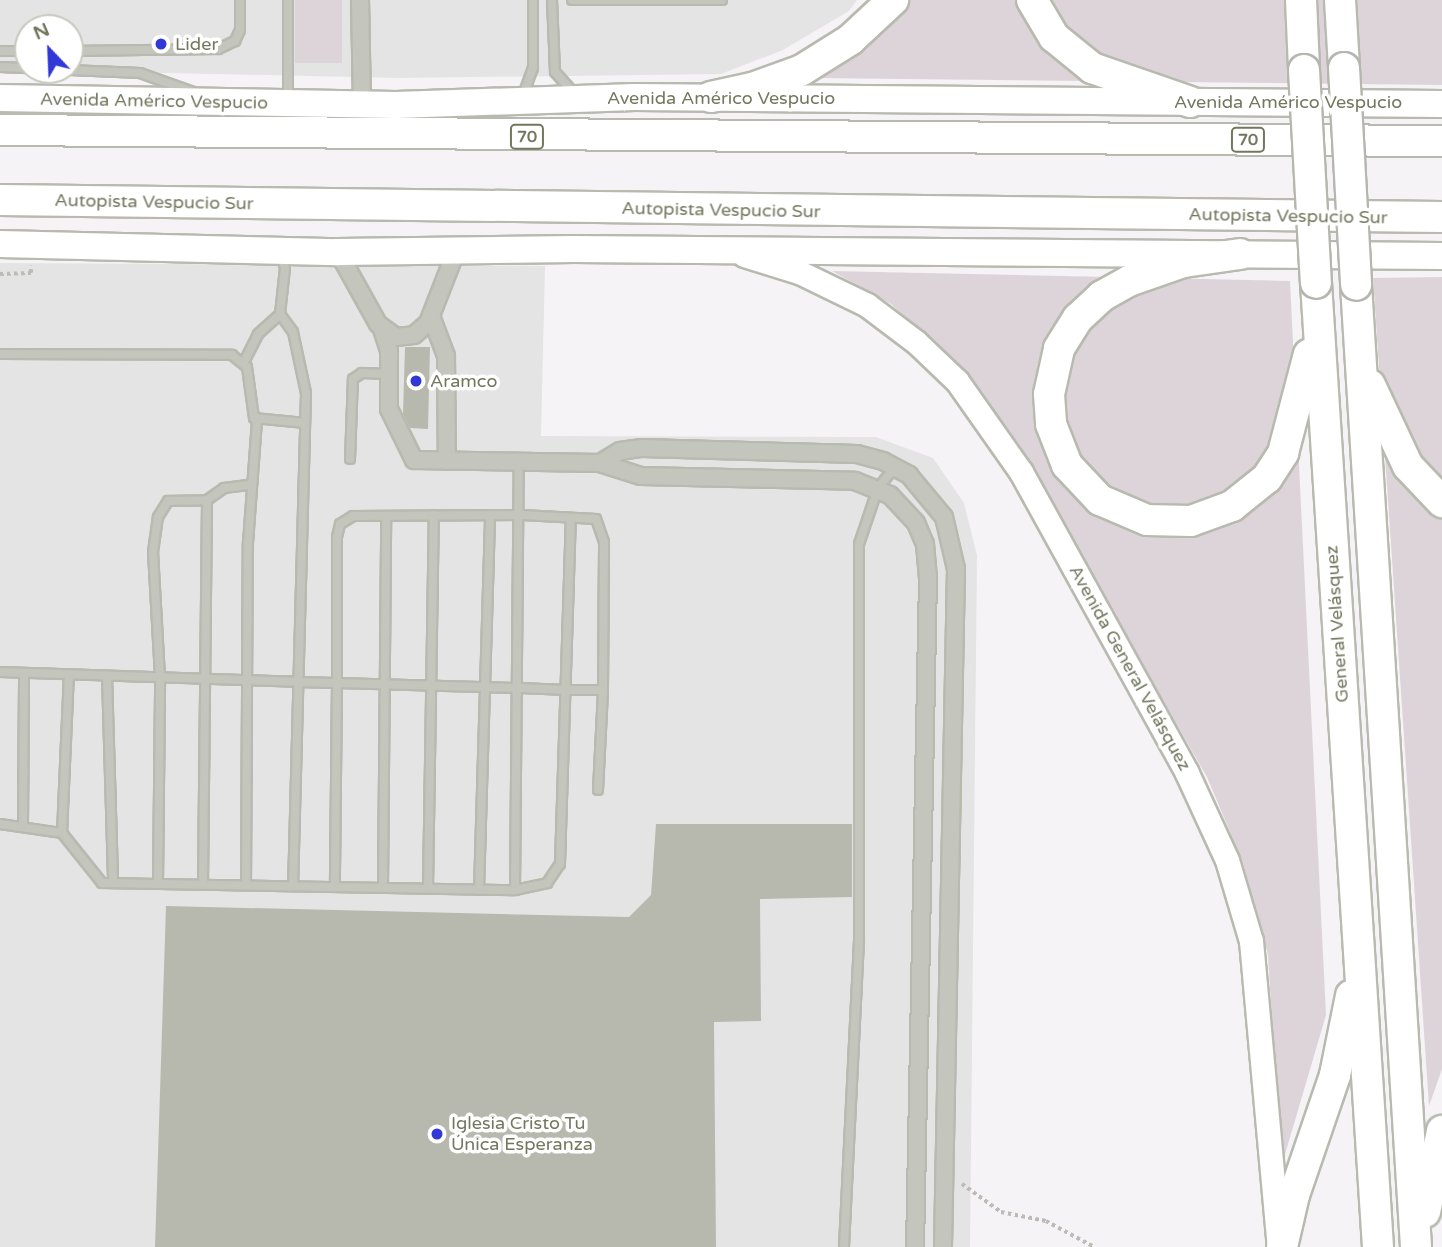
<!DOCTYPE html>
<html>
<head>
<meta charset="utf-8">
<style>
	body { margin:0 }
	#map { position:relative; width:1442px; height:1247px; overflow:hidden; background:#f5f3f6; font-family:"Varela Round",sans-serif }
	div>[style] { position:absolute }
	.built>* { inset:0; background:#e5e4e4 }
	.green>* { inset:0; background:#ddd4da; transform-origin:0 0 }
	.building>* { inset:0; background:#b7b9ae }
	.path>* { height:3.5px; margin-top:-1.75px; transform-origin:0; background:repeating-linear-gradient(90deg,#bbbcb6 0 3.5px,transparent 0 7px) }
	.roads { filter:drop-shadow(2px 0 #b8bab0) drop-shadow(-2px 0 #b8bab0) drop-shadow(0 2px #b8bab0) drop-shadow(0 -2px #b8bab0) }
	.lane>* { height:8px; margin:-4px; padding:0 4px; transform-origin:4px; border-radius:4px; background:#c4c5bd }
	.street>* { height:16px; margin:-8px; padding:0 8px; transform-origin:8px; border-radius:8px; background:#c4c5bd }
	.secondary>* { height:23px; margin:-11.5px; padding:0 11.5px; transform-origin:11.5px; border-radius:11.5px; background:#fff }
	.primary>* { height:26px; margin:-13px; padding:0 13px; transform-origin:13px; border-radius:13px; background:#fff }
	.highway>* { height:30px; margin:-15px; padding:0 15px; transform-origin:15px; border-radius:15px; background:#fff }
	.bridges { filter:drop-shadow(2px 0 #b5b7af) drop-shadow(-2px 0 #b5b7af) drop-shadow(0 2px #b5b7af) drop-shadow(0 -2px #b5b7af) }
	.highway-bridge>* { height:30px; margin:-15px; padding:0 15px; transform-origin:15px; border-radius:15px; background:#fff }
	.dots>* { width:19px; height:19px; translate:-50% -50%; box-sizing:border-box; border:4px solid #fff; border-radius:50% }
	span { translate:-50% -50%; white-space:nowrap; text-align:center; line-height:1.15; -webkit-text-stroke:7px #fff; paint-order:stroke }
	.shield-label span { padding:2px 5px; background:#fff; border:2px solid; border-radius:5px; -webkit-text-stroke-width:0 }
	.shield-label { font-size:16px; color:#72775e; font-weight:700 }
	.poi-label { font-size:18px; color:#72775e }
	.left { translate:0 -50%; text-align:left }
	.street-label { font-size:18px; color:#72775e }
	.north { position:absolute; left:14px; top:14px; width:70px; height:70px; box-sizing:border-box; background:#fff; border:2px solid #c7c9bf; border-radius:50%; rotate:337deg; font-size:19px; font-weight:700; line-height:28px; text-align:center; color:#72775e }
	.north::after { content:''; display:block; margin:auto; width:24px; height:32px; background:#3237d7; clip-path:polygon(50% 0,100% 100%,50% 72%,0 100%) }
</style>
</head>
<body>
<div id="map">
	<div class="built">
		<i style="clip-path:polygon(0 0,857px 0,849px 11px,783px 50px,721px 74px,398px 78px,30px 70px,70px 70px,70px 28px,28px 28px,28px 70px,0 69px)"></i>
		<i style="clip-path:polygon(0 263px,545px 266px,541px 436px,876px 437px,933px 458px,964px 503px,977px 555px,970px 1247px,0 1247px)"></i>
	</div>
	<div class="green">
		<i style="left:295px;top:0;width:47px;height:63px"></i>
		<i style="clip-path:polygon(906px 0,1442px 0,1442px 85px,813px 78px)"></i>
		<i style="clip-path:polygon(832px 271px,1290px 281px,1326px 1015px,1281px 1168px,1268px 955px,1243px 863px,1207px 777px,1003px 422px,945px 354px,891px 304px)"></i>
		<i style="clip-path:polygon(1442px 277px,1442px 1069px,1429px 1106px,1373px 278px)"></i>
	</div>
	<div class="building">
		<i style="clip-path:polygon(405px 347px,430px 347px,428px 429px,410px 428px,403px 414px)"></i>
		<i style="clip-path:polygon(656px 824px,852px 824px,852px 897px,760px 899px,761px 1021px,714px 1022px,716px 1247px,155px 1247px,166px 906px,629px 917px,651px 895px)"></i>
	</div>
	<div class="path">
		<i style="left:0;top:274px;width:31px;rotate:-2deg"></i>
		<i style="left:31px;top:273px;width:7px;rotate:-98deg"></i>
		<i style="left:962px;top:1184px;width:48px;rotate:35.7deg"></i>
		<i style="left:1001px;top:1212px;width:46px;rotate:11.3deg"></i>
		<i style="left:1046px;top:1221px;width:55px;rotate:28.4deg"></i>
	</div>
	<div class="roads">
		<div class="lane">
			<i style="left:552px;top:0;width:72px;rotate:87.6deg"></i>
			<i style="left:555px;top:72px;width:25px;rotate:48deg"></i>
			<i style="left:572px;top:0;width:150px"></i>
			<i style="left:0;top:51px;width:28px"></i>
			<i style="left:70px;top:51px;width:148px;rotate:-0.8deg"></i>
			<i style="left:218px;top:49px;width:19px;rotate:-25deg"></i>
			<i style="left:235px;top:41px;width:12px;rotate:-66deg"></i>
			<i style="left:240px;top:30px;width:30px;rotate:-90deg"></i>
			<i style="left:0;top:67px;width:140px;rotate:2.5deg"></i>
			<i style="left:140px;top:73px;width:59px;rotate:19.7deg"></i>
			<i style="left:288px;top:98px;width:98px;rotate:-90deg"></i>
			<i style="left:522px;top:98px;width:32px;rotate:-70deg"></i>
			<i style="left:533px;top:68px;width:68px;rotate:-90deg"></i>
			<i style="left:280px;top:314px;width:22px;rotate:54deg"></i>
			<i style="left:293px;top:332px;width:62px;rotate:78deg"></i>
			<i style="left:306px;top:393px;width:492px;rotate:91.5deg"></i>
			<i style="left:0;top:354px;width:232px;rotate:0.2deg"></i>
			<i style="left:232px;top:355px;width:19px;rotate:39deg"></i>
			<i style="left:247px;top:367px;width:51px;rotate:82.2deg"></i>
			<i style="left:254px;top:418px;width:51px;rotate:5.6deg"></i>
			<i style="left:244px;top:362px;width:31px;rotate:-63deg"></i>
			<i style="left:258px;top:334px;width:30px;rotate:-42deg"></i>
			<i style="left:280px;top:314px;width:46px;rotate:-83.8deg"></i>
			<i style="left:285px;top:268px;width:15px;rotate:-106deg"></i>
			<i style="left:350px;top:459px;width:80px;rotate:-87.9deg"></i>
			<i style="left:353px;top:379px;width:11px;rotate:-34deg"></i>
			<i style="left:362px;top:373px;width:26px;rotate:2deg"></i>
			<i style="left:0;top:672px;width:296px;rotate:1.9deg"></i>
			<i style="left:296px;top:682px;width:41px;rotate:1.4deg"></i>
			<i style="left:337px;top:683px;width:183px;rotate:1.6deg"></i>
			<i style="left:520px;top:688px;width:47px;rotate:2.4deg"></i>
			<i style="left:567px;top:690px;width:36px"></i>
			<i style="left:603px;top:690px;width:148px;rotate:-89.6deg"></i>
			<i style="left:604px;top:542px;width:24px;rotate:-109deg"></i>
			<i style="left:596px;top:519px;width:74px;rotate:-176.9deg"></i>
			<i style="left:522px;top:515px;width:169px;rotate:179.7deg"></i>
			<i style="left:353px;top:516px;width:15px;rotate:148deg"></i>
			<i style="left:340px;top:524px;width:13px;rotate:103deg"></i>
			<i style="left:337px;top:537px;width:146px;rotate:90deg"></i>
			<i style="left:337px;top:683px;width:203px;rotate:90.6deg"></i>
			<i style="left:107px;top:676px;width:207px;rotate:88.3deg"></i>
			<i style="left:598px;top:790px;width:100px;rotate:-87.1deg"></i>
			<i style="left:0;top:824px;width:63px;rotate:8.3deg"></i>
			<i style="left:62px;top:833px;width:64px;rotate:51.3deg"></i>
			<i style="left:102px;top:883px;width:413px;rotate:1deg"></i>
			<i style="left:515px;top:890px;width:33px;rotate:-12deg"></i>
			<i style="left:547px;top:883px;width:23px;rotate:-56deg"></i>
			<i style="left:560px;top:864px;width:346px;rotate:-88.2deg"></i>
			<i style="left:23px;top:825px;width:152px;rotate:-89.6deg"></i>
			<i style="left:62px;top:833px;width:158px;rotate:-87.5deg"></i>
			<i style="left:158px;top:883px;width:206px;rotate:-89.4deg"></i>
			<i style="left:160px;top:677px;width:125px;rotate:-93.2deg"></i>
			<i style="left:153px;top:552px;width:35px;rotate:-82deg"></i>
			<i style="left:158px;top:517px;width:19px;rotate:-58deg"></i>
			<i style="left:168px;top:501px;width:39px;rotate:-1deg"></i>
			<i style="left:203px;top:884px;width:384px;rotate:-89.4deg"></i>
			<i style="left:207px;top:500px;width:21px;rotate:-35deg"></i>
			<i style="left:224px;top:488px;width:26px;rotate:-7deg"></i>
			<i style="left:246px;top:885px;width:342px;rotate:-89.7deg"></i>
			<i style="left:248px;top:543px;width:123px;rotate:-85.8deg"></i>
			<i style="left:383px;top:887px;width:371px;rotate:-89.5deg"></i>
			<i style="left:428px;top:888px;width:373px;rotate:-89.1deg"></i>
			<i style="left:479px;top:890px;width:375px;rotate:-88.3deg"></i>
			<i style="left:515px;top:890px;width:428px;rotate:-89.5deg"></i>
			<i style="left:844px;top:1247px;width:309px;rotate:-87.2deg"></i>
			<i style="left:859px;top:938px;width:394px;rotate:-90deg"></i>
			<i style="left:859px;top:544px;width:59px;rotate:-71.3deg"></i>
			<i style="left:878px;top:488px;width:28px;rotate:-51deg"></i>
		</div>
		<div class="street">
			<i style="left:360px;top:0;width:105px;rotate:88.9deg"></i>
			<i style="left:338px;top:252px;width:82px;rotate:60.9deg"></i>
			<i style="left:378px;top:324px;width:22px;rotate:36deg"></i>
			<i style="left:396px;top:337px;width:18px;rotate:-6deg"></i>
			<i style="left:414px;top:335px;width:18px;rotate:-41deg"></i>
			<i style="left:428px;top:323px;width:77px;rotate:-68.7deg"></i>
			<i style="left:431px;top:316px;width:43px;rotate:69.4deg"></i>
			<i style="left:446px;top:356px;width:105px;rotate:89.5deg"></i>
			<i style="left:382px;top:329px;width:23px;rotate:72deg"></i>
			<i style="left:389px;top:351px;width:58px;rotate:90deg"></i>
			<i style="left:389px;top:409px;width:57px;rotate:63.9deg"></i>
			<i style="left:414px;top:460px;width:186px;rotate:0.9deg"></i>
			<i style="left:600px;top:463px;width:43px;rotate:17.6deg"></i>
			<i style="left:641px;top:476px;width:214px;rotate:1.3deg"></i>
			<i style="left:855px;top:481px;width:38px;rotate:22deg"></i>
			<i style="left:890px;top:495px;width:38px;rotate:47deg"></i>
			<i style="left:916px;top:523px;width:23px;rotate:67deg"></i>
			<i style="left:925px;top:544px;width:33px;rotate:85deg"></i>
			<i style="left:928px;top:577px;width:670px;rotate:91.11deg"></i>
			<i style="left:600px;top:463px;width:23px;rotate:-31deg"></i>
			<i style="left:620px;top:451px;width:22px;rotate:-8deg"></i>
			<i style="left:642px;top:448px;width:215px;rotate:1.6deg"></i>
			<i style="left:857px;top:454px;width:27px;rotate:15deg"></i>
			<i style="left:883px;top:461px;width:30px;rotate:28deg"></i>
			<i style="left:909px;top:475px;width:55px;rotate:50.2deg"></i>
			<i style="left:944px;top:517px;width:53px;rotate:77deg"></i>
			<i style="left:956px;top:569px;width:678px;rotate:91.1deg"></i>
		</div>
		<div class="secondary">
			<i style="left:744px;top:255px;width:58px;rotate:17.2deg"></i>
			<i style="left:799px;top:272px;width:76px;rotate:25.9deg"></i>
			<i style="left:867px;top:305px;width:61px;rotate:37.1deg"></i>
			<i style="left:916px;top:342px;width:57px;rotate:43.6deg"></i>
			<i style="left:957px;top:381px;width:111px;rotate:54.9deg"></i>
			<i style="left:1021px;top:472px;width:342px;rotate:61.1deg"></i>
			<i style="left:1186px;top:771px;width:98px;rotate:65.3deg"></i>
			<i style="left:1227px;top:860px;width:84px;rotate:73.5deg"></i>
			<i style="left:1251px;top:941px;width:300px;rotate:84.8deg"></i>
		</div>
		<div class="primary">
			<i style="left:0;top:98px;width:396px;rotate:1deg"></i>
			<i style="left:396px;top:105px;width:239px;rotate:-1.9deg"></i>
			<i style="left:635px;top:97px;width:807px;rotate:0.5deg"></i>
			<i style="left:0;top:244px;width:338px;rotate:1.4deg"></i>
			<i style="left:338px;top:252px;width:236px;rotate:-0.7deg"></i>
			<i style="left:574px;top:249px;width:868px;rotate:0.46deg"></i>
		</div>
		<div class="highway">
			<i style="left:1032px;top:0;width:43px;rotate:59.3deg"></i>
			<i style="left:1054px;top:37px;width:49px;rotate:39.2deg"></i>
			<i style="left:1092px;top:68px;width:104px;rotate:19.1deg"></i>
			<i style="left:1301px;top:0;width:70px;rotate:87.5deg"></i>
			<i style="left:1340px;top:0;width:68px;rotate:86.6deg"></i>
			<i style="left:711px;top:97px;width:42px;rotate:-12.4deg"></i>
			<i style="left:752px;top:88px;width:53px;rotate:-19.8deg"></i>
			<i style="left:802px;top:70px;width:57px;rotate:-32deg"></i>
			<i style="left:850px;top:40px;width:59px;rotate:-42.9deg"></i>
			<i style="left:0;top:130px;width:1442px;rotate:0.44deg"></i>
			<i style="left:0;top:200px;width:1442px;rotate:0.68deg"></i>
			<i style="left:1240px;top:254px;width:58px;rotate:172deg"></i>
			<i style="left:1183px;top:262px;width:57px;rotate:160.6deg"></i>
			<i style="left:1129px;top:281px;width:31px;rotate:151deg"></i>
			<i style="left:1102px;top:296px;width:33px;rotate:137deg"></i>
			<i style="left:1078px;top:318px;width:36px;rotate:122deg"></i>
			<i style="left:1059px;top:349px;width:46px;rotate:102.5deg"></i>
			<i style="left:1049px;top:394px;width:30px;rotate:86deg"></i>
			<i style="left:1051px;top:424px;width:44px;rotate:68.7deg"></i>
			<i style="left:1067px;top:465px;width:48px;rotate:46.7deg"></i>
			<i style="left:1100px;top:500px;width:51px;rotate:23.1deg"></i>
			<i style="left:1147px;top:520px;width:44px;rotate:1.3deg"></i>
			<i style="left:1191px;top:521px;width:44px;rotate:-20.1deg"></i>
			<i style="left:1232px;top:506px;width:45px;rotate:-38.7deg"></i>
			<i style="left:1267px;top:478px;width:30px;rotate:-57deg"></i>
			<i style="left:1283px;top:453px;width:102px;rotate:-75.3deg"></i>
			<i style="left:1316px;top:283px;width:966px;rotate:86.32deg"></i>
			<i style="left:1356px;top:285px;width:964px;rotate:86.43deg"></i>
			<i style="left:1370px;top:385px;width:89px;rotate:64.9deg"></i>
			<i style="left:1408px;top:466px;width:50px;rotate:46.6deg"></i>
			<i style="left:1425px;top:1212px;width:83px;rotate:-78.1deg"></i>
			<i style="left:1282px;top:1247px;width:53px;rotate:-77deg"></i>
			<i style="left:1294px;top:1195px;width:127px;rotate:-71.1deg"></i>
			<i style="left:1335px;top:1075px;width:81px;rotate:-78.6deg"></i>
		</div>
	</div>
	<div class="bridges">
		<div class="highway-bridge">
			<i style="left:1344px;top:68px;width:217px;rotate:86.8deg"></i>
			<i style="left:1304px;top:70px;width:213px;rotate:86.8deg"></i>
		</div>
	</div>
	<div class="dots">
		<i style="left:161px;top:44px;background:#3237d7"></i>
		<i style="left:416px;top:381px;background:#3237d7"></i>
		<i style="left:437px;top:1134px;background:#3237d7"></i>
	</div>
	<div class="shield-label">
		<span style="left:527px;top:137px">70</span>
		<span style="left:1248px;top:140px">70</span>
	</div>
	<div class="poi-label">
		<span class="left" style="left:175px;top:44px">Lider</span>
		<span class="left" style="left:430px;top:381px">Aramco</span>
		<span class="left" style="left:451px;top:1134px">Iglesia Cristo Tu<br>Única Esperanza</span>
	</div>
	<div class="street-label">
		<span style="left:721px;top:98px">Avenida Américo Vespucio</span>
		<span style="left:154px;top:101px;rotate:1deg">Avenida Américo Vespucio</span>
		<span style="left:1288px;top:102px">Avenida Américo Vespucio</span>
		<span style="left:154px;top:202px;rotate:1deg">Autopista Vespucio Sur</span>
		<span style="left:721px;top:210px;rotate:1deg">Autopista Vespucio Sur</span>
		<span style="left:1288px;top:216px;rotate:1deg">Autopista Vespucio Sur</span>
		<span style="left:1337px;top:624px;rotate:-94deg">General Velásquez</span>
		<span style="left:1130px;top:668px;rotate:61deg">Avenida General Velásquez</span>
	</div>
	<div class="north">N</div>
</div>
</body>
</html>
